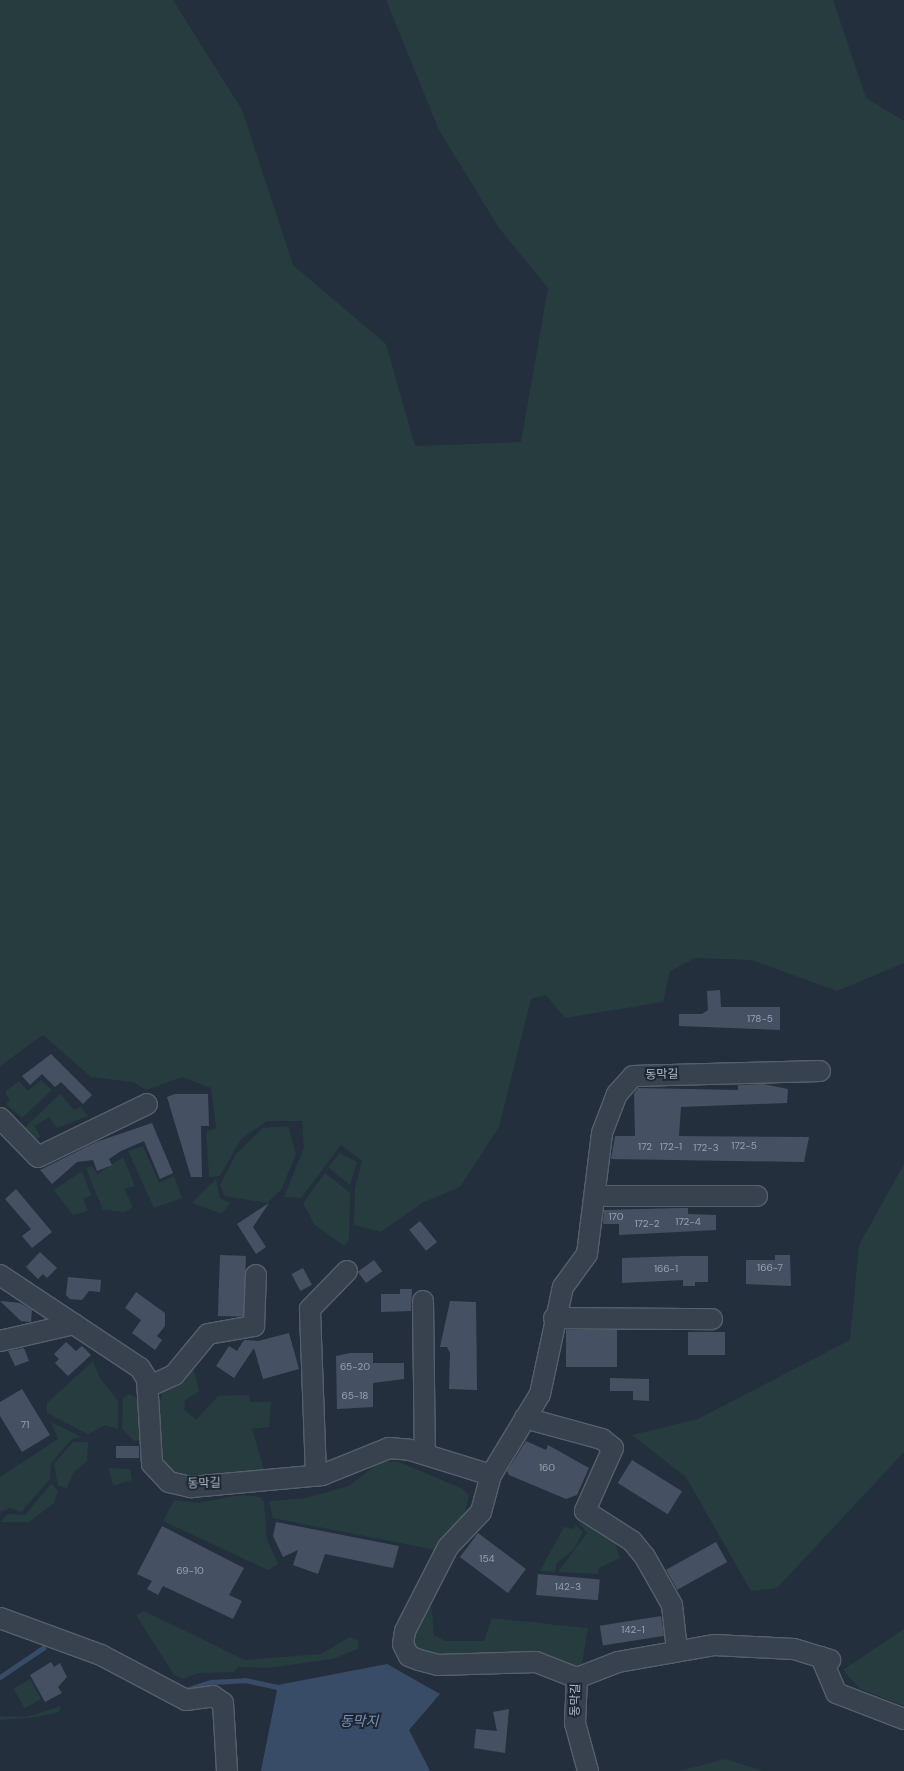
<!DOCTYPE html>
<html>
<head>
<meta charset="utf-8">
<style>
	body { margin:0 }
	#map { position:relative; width:904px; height:1771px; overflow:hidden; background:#242f3e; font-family:"DM Sans","Noto Sans KR",sans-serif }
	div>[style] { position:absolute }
	.green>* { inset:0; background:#263c3f; transform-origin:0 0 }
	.water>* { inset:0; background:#394c67 }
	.stream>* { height:4.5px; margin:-2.25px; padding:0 2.25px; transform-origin:2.25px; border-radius:2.25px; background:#394c67 }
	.building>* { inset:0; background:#455162; transform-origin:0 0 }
	.roads { filter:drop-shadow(1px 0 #565f6c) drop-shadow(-1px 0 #565f6c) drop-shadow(0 1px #565f6c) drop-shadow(0 -1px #565f6c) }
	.minor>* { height:20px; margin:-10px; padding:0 10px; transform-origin:10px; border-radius:10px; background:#38414e }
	span { translate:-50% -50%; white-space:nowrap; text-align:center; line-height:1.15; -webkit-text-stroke:4px #1d2633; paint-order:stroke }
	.number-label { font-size:10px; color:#98a1af }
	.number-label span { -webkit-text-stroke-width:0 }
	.street-label { font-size:12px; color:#b4bcc9 }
	.water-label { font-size:14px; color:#7c92b1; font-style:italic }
</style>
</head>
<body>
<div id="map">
	<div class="green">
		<i style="clip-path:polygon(0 0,173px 0,242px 110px,293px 265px,386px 344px,415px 446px,521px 442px,548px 288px,499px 228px,439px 130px,386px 0,833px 0,866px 98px,904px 121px,904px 963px,837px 991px,752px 960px,695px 958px,670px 971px,663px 1002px,565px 1018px,546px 995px,531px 999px,499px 1127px,460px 1187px,422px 1203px,381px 1232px,354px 1225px,355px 1188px,362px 1161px,341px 1145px,301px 1198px,284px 1197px,304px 1148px,302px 1121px,267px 1121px,241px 1139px,220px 1176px,209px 1177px,206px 1132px,216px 1128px,211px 1088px,182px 1077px,146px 1090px,133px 1082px,91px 1077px,43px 1035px,0 1066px)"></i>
		<i style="clip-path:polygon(41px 1080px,52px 1090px,22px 1118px,6px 1104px,10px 1100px,5px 1092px,19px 1081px,28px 1091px)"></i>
		<i style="clip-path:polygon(60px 1094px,74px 1110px,81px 1107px,88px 1116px,57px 1128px,49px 1117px,35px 1126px,40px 1137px,35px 1139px,24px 1128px)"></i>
		<i style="clip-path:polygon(288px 1126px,296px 1154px,281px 1190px,267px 1203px,225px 1196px,220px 1185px,236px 1154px,263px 1128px)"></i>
		<i style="clip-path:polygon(143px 1146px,159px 1183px,174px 1176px,182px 1198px,154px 1208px,128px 1151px)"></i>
		<i style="clip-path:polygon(340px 1153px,357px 1162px,350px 1185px,328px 1167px)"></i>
		<i style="clip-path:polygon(123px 1157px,135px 1186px,124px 1189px,133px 1207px,125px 1212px,103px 1210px,86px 1168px,92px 1166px,97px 1174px)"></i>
		<i style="clip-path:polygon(904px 1164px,904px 1452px,777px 1588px,751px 1591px,686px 1477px,632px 1435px,698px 1419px,850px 1340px,859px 1245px)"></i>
		<i style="clip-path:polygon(82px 1171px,91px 1195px,83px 1199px,88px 1211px,73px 1215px,54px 1190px)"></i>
		<i style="clip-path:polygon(325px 1173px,350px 1193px,349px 1240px,344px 1246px,314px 1224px,303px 1203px)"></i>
		<i style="clip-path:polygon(216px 1179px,220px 1198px,230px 1203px,222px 1214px,192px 1203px)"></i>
		<i style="clip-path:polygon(93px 1361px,100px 1378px,118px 1401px,118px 1429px,105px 1425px,88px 1434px,47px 1413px,47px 1403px)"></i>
		<i style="clip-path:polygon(193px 1365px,199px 1391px,185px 1400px,184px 1409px,196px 1420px,218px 1396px,249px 1395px,250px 1402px,271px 1402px,269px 1427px,252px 1429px,264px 1470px,260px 1472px,190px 1477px,174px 1475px,163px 1466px,158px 1410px,163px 1390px)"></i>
		<i style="clip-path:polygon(129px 1394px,141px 1400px,142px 1440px,134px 1441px,122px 1429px,123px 1398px)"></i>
		<i style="clip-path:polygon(51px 1422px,81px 1437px,72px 1439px,51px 1463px,50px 1479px,21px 1512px,10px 1508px,0 1512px,0 1477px,58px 1439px)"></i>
		<i style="clip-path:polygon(73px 1442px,88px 1442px,87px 1461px,73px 1473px,67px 1488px,58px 1486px,54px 1464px)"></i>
		<i style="clip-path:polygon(381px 1461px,399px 1462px,463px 1489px,469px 1495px,464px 1516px,436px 1550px,273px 1518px,269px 1501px,306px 1498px,349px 1486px)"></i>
		<i style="clip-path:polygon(109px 1468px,130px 1469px,132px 1480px,113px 1486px)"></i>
		<i style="clip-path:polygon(51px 1484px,58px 1490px,54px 1503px,29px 1522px,0 1522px,8px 1514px,25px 1515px)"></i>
		<i style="clip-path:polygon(241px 1495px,260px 1497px,264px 1502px,267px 1540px,278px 1564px,268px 1570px,163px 1521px,174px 1500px,198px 1503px)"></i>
		<i style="clip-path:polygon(578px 1522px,610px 1533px,614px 1540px,620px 1558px,599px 1568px,598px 1574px,558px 1572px,587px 1533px)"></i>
		<i style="clip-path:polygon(576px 1525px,583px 1532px,574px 1549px,557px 1563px,555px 1572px,540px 1571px,564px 1527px,574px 1529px)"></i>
		<i style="clip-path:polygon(424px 1597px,431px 1607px,434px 1635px,445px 1641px,484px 1641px,492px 1618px,588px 1628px,582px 1664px,575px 1668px,444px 1663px,413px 1653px,408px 1633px)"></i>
		<i style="clip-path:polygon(144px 1611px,245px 1660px,321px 1654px,350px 1637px,359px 1641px,358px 1649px,332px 1659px,268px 1668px,238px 1667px,234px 1672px,198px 1673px,183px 1679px,174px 1675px,136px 1615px)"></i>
		<i style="clip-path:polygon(904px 1629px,904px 1706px,860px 1689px,843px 1670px)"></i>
		<i style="left:30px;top:1679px;width:23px;height:19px;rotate:61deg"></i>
		<i style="clip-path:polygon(61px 1706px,59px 1712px,38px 1717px,0 1720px,0 1716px,26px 1717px)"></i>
		<i style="clip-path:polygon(725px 1759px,764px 1771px,680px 1771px)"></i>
	</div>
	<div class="water">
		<i style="clip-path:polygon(387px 1664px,440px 1694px,409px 1730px,430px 1771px,261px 1771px,278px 1685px)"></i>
	</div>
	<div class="stream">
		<i style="left:0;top:1677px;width:52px;rotate:-34deg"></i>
		<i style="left:183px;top:1691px;width:29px;rotate:-18deg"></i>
		<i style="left:211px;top:1682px;width:34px;rotate:-3deg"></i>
		<i style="left:245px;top:1680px;width:33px;rotate:12deg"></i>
	</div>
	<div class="building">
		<i style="clip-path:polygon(720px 990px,721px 1007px,780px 1007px,780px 1030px,679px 1026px,679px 1014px,702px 1014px,708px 1010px,707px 991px)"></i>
		<i style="clip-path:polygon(51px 1054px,92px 1095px,83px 1104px,61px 1082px,55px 1087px,42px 1074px,30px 1085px,22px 1076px)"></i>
		<i style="clip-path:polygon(763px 1084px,788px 1089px,787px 1103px,681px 1107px,679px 1136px,809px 1137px,804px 1162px,611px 1159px,615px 1136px,635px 1136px,634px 1094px,638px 1088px,738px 1090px,738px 1085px)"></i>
		<i style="clip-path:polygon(175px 1094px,208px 1094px,209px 1126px,201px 1126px,202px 1177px,191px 1177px,167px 1097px)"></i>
		<i style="clip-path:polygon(152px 1123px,173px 1173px,160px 1179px,144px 1141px,121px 1151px,109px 1159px,112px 1165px,97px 1171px,93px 1160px,77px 1162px,52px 1184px,40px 1170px,96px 1142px)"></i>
		<i style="clip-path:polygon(16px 1189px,52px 1232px,32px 1248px,22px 1236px,31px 1229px,5px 1199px)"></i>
		<i style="clip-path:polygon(269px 1203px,253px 1227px,266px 1247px,256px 1254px,237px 1224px)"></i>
		<i style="clip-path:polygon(680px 1208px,688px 1208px,688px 1214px,716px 1215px,716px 1230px,619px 1235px,619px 1224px,603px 1224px,604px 1210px)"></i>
		<i style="left:420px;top:1221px;width:27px;height:14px;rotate:51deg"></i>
		<i style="clip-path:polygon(40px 1252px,57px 1268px,47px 1278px,43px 1274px,38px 1279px,26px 1267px)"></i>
		<i style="left:220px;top:1255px;width:26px;height:61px;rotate:2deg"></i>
		<i style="clip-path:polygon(775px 1255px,790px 1255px,791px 1286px,746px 1284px,746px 1260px,775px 1260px)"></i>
		<i style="clip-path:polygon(683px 1256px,708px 1256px,708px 1282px,695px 1282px,695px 1286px,683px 1286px,683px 1280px,622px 1283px,622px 1258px)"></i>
		<i style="left:374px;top:1260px;width:14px;height:20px;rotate:54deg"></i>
		<i style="left:303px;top:1268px;width:19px;height:13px;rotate:62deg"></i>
		<i style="clip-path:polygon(68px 1277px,101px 1280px,100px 1292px,89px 1291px,82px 1300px,70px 1299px,66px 1295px)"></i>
		<i style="clip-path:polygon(400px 1289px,412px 1289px,411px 1311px,381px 1312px,381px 1294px,400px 1294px)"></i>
		<i style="clip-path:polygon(136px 1292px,165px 1313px,165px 1326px,157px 1336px,162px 1340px,155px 1350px,132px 1333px,141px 1320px,125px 1308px)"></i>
		<i style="clip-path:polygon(0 1301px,20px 1303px,32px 1310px,31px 1322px,21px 1321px)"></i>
		<i style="clip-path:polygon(450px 1301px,476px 1302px,477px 1390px,449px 1389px,450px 1353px,447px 1347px,440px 1347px)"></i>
		<i style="left:566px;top:1330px;width:51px;height:37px"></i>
		<i style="left:688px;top:1332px;width:37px;height:23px"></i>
		<i style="clip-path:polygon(289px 1333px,299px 1369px,263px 1379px,254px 1348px,234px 1378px,216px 1366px,229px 1346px,237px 1351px,244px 1340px,258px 1341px)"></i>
		<i style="clip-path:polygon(66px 1342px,76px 1351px,82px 1346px,91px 1355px,68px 1376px,55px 1363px,59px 1359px,54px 1354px)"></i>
		<i style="clip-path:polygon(24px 1348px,29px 1361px,15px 1366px,8px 1351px)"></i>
		<i style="clip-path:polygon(350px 1353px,373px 1353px,373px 1363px,404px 1363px,404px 1379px,373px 1383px,373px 1407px,337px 1409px,336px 1356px)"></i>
		<i style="clip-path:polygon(610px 1378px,649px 1379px,649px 1401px,633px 1400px,633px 1391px,610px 1391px)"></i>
		<i style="clip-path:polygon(22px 1389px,50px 1435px,22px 1452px,0 1416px,0 1402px)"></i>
		<i style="clip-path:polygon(526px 1441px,546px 1450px,548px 1445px,589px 1468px,577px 1495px,566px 1499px,509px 1475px,507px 1471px)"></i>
		<i style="left:116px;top:1446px;width:23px;height:12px"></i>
		<i style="left:632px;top:1460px;width:59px;height:27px;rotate:32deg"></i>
		<i style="clip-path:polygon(276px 1522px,399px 1546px,393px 1568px,325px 1554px,318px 1574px,293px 1565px,298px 1550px,283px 1557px,273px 1536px)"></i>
		<i style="clip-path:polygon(162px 1526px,244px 1568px,229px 1595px,242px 1601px,233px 1619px,163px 1586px,158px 1595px,147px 1589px,152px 1581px,137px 1574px)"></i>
		<i style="left:478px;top:1533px;width:60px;height:30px;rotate:37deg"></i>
		<i style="left:716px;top:1542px;width:23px;height:57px;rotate:61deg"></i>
		<i style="left:538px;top:1574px;width:62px;height:21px;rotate:5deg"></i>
		<i style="left:661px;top:1616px;width:20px;height:62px;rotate:81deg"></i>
		<i style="clip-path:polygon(51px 1662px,54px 1667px,60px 1663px,67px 1677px,58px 1687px,62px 1693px,45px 1702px,30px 1675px)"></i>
		<i style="clip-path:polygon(509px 1709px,505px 1753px,474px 1748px,476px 1729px,497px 1731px,493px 1712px)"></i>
	</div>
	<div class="roads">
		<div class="minor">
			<i style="left:0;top:1118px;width:54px;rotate:45.7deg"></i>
			<i style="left:38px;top:1157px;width:121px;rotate:-25.9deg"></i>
			<i style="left:595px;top:1196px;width:162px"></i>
			<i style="left:0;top:1275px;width:168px;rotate:33.6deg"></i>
			<i style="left:140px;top:1368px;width:13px;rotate:58deg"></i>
			<i style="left:147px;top:1379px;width:85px;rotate:86.6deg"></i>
			<i style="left:152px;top:1464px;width:25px;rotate:47deg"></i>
			<i style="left:169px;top:1482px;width:23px;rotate:13deg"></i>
			<i style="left:191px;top:1487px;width:132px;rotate:-5.2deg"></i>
			<i style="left:322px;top:1475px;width:72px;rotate:-21.9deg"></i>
			<i style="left:389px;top:1448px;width:21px;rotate:5deg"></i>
			<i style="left:410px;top:1450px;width:85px;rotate:17.2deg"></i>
			<i style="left:423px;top:1301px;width:153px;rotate:89.3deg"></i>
			<i style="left:554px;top:1318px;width:158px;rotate:0.4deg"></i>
			<i style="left:0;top:1341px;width:76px;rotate:-12.9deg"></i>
			<i style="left:148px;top:1387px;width:29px;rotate:-25deg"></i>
			<i style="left:174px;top:1375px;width:53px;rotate:-50.3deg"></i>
			<i style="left:208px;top:1334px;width:47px;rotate:-9.9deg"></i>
			<i style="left:254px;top:1326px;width:51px;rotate:-87.8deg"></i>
			<i style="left:525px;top:1418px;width:80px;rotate:15.3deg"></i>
			<i style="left:602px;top:1439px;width:14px;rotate:39deg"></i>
			<i style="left:613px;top:1448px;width:69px;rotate:114deg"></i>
			<i style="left:585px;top:1511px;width:56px;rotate:32.6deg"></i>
			<i style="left:632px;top:1541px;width:21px;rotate:51deg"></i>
			<i style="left:645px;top:1557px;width:55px;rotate:60.6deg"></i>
			<i style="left:672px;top:1605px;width:45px;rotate:83.7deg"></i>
			<i style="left:316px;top:1475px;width:166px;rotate:-92.1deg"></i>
			<i style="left:310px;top:1309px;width:53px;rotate:-45.8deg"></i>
			<i style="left:0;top:1618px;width:108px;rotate:20.1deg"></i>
			<i style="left:101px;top:1655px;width:96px;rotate:27.9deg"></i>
			<i style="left:186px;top:1700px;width:27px;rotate:-8deg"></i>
			<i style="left:213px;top:1696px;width:12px;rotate:35deg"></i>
			<i style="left:223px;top:1703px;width:68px;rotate:86.6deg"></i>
			<i style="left:821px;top:1657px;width:39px;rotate:67deg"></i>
			<i style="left:836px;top:1693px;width:73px;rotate:20.9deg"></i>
			<i style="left:577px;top:1678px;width:44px;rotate:-21.3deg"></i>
			<i style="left:618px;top:1662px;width:97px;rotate:-10deg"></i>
			<i style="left:714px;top:1645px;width:80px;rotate:2.9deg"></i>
			<i style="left:794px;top:1649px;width:38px;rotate:17deg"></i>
			<i style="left:588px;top:1771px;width:50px;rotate:-105.2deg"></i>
			<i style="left:575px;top:1723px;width:45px;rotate:-87.5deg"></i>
			<i style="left:577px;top:1678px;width:44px;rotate:-158.7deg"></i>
			<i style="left:536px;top:1662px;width:98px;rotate:178.2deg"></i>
			<i style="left:438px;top:1665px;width:20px;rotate:-165deg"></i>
			<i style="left:419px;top:1660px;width:11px;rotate:-158deg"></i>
			<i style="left:409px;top:1656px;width:13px;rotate:-117deg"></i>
			<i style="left:403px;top:1644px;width:13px;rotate:-81deg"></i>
			<i style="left:405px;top:1631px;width:94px;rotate:-62.9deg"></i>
			<i style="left:448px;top:1547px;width:48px;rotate:-46.7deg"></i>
			<i style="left:481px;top:1512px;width:38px;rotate:-75deg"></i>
			<i style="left:491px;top:1475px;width:95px;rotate:-58.8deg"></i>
			<i style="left:540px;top:1394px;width:109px;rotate:-77.9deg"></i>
			<i style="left:563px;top:1287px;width:41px;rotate:-54deg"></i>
			<i style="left:587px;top:1254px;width:122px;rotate:-82.9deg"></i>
			<i style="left:602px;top:1133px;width:42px;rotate:-69deg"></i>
			<i style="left:617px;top:1094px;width:24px;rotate:-48deg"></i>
			<i style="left:633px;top:1076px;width:187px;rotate:-1.5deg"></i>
		</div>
	</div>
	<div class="number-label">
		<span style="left:760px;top:1019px">178-5</span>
		<span style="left:744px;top:1146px">172-5</span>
		<span style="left:645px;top:1147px">172</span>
		<span style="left:671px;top:1147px">172-1</span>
		<span style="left:706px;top:1148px">172-3</span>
		<span style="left:616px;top:1217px">170</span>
		<span style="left:688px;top:1222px">172-4</span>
		<span style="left:647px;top:1224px">172-2</span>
		<span style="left:770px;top:1268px">166-7</span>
		<span style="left:666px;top:1269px">166-1</span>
		<span style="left:355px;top:1367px">65-20</span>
		<span style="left:355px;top:1396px">65-18</span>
		<span style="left:25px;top:1425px">71</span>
		<span style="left:547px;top:1468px">160</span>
		<span style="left:487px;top:1559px">154</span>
		<span style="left:190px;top:1571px">69-10</span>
		<span style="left:568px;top:1587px">142-3</span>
		<span style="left:633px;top:1630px">142-1</span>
	</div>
	<div class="street-label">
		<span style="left:662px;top:1075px;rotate:-2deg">동막길</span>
		<span style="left:204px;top:1484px;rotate:-2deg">동막길</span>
		<span style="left:576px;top:1700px;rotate:-89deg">동막길</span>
	</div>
	<div class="water-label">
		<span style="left:359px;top:1721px">동막지</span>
	</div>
</div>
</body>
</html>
